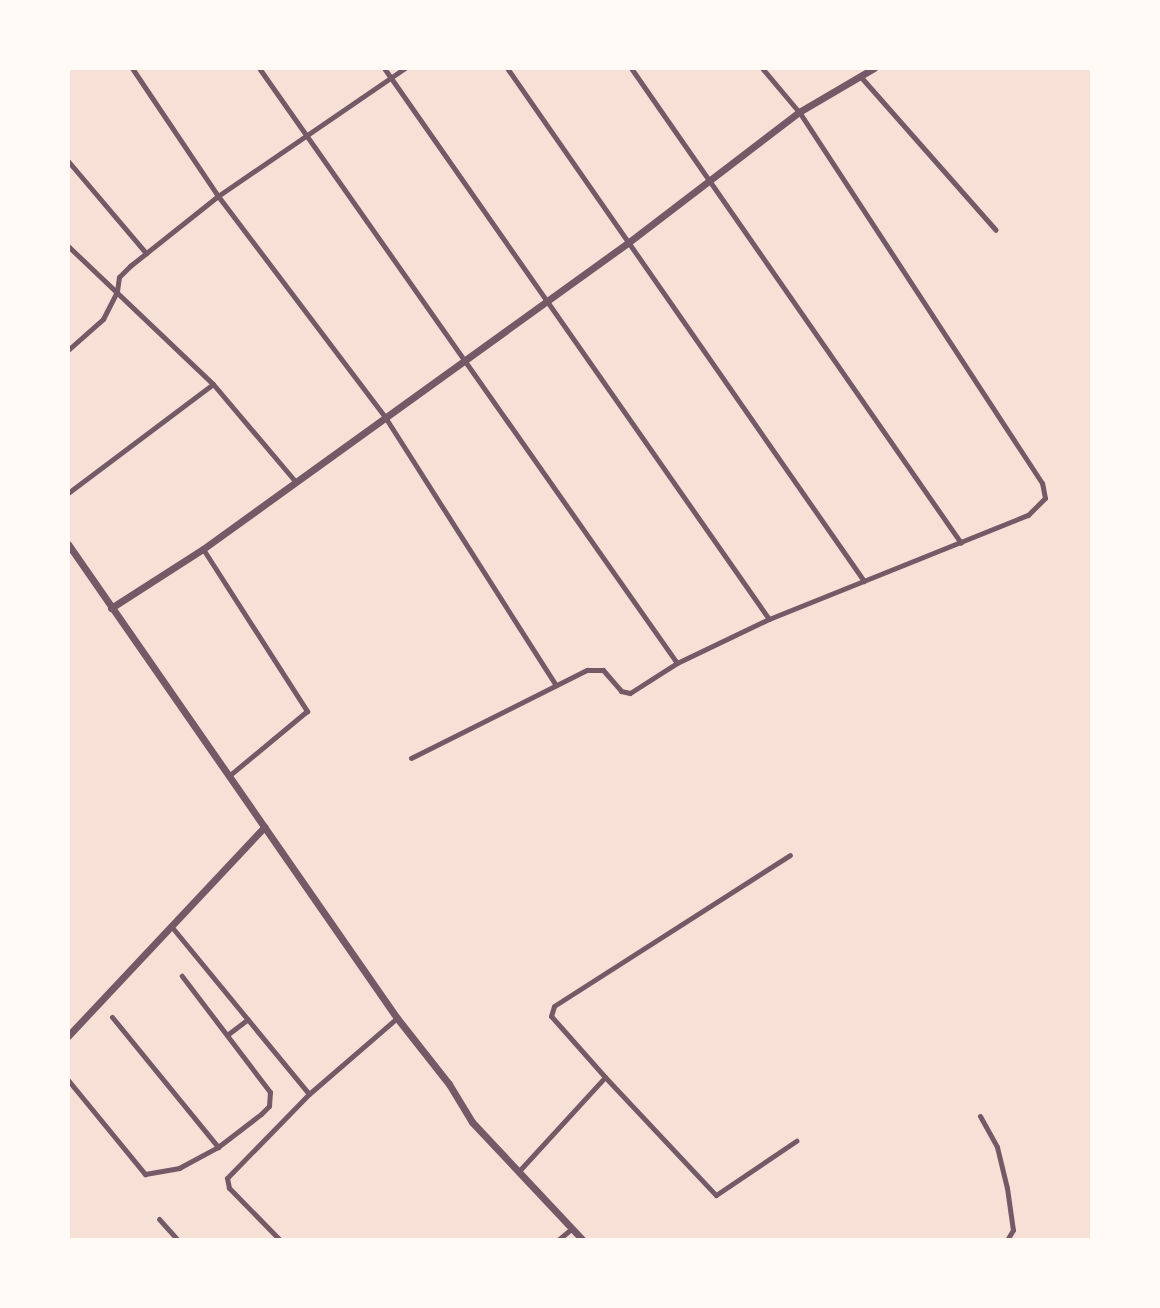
<!DOCTYPE html>
<html>
<head>
<meta charset="utf-8">
<style>
	body { margin:0 }
	#map { position:relative; width:1160px; height:1308px; overflow:hidden; background:#f7e1d7; font-family:"Source Sans 3",sans-serif }
	div>[style] { position:absolute }
	.minor>* { height:5px; margin:-2.5px; padding:0 2.5px; transform-origin:2.5px; border-radius:2.5px; background:#755966 }
	.tertiary>* { height:7px; margin:-3.5px; padding:0 3.5px; transform-origin:3.5px; border-radius:3.5px; background:#755966 }
	span { translate:-50% -50%; white-space:nowrap; text-align:center; line-height:1.15; -webkit-text-stroke:7px #fffaf5; paint-order:stroke }
	.frame { position:absolute; inset:0; border:70px solid #fffaf5; pointer-events:none }
</style>
</head>
<body>
<div id="map">
	<div class="minor">
		<i style="left:132px;top:68px;width:154px;rotate:56.1deg"></i>
		<i style="left:218px;top:196px;width:277px;rotate:52.9deg"></i>
		<i style="left:385px;top:417px;width:318px;rotate:57.5deg"></i>
		<i style="left:259px;top:68px;width:727px;rotate:54.91deg"></i>
		<i style="left:384px;top:68px;width:672px;rotate:55.06deg"></i>
		<i style="left:507px;top:68px;width:625px;rotate:55.17deg"></i>
		<i style="left:631px;top:68px;width:578px;rotate:55.21deg"></i>
		<i style="left:860px;top:76px;width:205px;rotate:48.6deg"></i>
		<i style="left:68px;top:161px;width:121px;rotate:49.7deg"></i>
		<i style="left:68px;top:246px;width:200px;rotate:43.6deg"></i>
		<i style="left:213px;top:384px;width:127px;rotate:49.8deg"></i>
		<i style="left:68px;top:350px;width:47px;rotate:-41.5deg"></i>
		<i style="left:103px;top:319px;width:31px;rotate:-63deg"></i>
		<i style="left:117px;top:291px;width:14px;rotate:-82deg"></i>
		<i style="left:119px;top:277px;width:16px;rotate:-45deg"></i>
		<i style="left:130px;top:266px;width:112px;rotate:-38.5deg"></i>
		<i style="left:218px;top:196px;width:227px;rotate:-34.4deg"></i>
		<i style="left:68px;top:493px;width:181px;rotate:-36.9deg"></i>
		<i style="left:203px;top:549px;width:193px;rotate:57.3deg"></i>
		<i style="left:307px;top:711px;width:100px;rotate:140.3deg"></i>
		<i style="left:411px;top:758px;width:197px;rotate:-26.6deg"></i>
		<i style="left:587px;top:670px;width:16px"></i>
		<i style="left:603px;top:670px;width:28px;rotate:49deg"></i>
		<i style="left:621px;top:691px;width:9px;rotate:13deg"></i>
		<i style="left:630px;top:693px;width:56px;rotate:-32.6deg"></i>
		<i style="left:677px;top:663px;width:102px;rotate:-25.6deg"></i>
		<i style="left:769px;top:619px;width:279px;rotate:-21.9deg"></i>
		<i style="left:1028px;top:515px;width:24px;rotate:-45deg"></i>
		<i style="left:1045px;top:498px;width:15px;rotate:-101deg"></i>
		<i style="left:1042px;top:483px;width:443px;rotate:-123.2deg"></i>
		<i style="left:799px;top:112px;width:57px;rotate:-130.1deg"></i>
		<i style="left:171px;top:926px;width:217px;rotate:50.6deg"></i>
		<i style="left:112px;top:1017px;width:168px;rotate:50.8deg"></i>
		<i style="left:227px;top:1035px;width:26px;rotate:-37deg"></i>
		<i style="left:605px;top:1077px;width:162px;rotate:46.8deg"></i>
		<i style="left:716px;top:1195px;width:97px;rotate:-34deg"></i>
		<i style="left:68px;top:1080px;width:122px;rotate:50.7deg"></i>
		<i style="left:145px;top:1174px;width:35px;rotate:-10deg"></i>
		<i style="left:179px;top:1168px;width:44px;rotate:-28.3deg"></i>
		<i style="left:218px;top:1147px;width:54px;rotate:-37.5deg"></i>
		<i style="left:261px;top:1114px;width:11px;rotate:-45deg"></i>
		<i style="left:269px;top:1106px;width:14px;rotate:-86deg"></i>
		<i style="left:270px;top:1092px;width:146px;rotate:-127.2deg"></i>
		<i style="left:980px;top:1116px;width:35px;rotate:61deg"></i>
		<i style="left:997px;top:1147px;width:42px;rotate:76.3deg"></i>
		<i style="left:1007px;top:1188px;width:42px;rotate:81.9deg"></i>
		<i style="left:1013px;top:1230px;width:12px;rotate:121deg"></i>
		<i style="left:519px;top:1171px;width:127px;rotate:-47.5deg"></i>
		<i style="left:605px;top:1077px;width:81px;rotate:-131.5deg"></i>
		<i style="left:551px;top:1016px;width:10px;rotate:-73deg"></i>
		<i style="left:554px;top:1006px;width:280px;rotate:-32.6deg"></i>
		<i style="left:159px;top:1219px;width:28px;rotate:48deg"></i>
		<i style="left:280px;top:1240px;width:73px;rotate:-134.4deg"></i>
		<i style="left:229px;top:1188px;width:10px;rotate:-101deg"></i>
		<i style="left:227px;top:1178px;width:117px;rotate:-45.7deg"></i>
		<i style="left:309px;top:1094px;width:116px;rotate:-40.8deg"></i>
		<i style="left:558px;top:1240px;width:17px;rotate:-40deg"></i>
	</div>
	<div class="tertiary">
		<i style="left:68px;top:544px;width:577px;rotate:55.24deg"></i>
		<i style="left:397px;top:1018px;width:84px;rotate:51.8deg"></i>
		<i style="left:449px;top:1084px;width:44px;rotate:58.8deg"></i>
		<i style="left:472px;top:1122px;width:162px;rotate:46.8deg"></i>
		<i style="left:111px;top:608px;width:109px;rotate:-32.7deg"></i>
		<i style="left:203px;top:549px;width:525px;rotate:-35.78deg"></i>
		<i style="left:629px;top:242px;width:214px;rotate:-37.4deg"></i>
		<i style="left:799px;top:112px;width:87px;rotate:-30.4deg"></i>
		<i style="left:68px;top:1036px;width:287px;rotate:-46.8deg"></i>
	</div>
	<div class="frame"></div>
</div>
</body>
</html>
